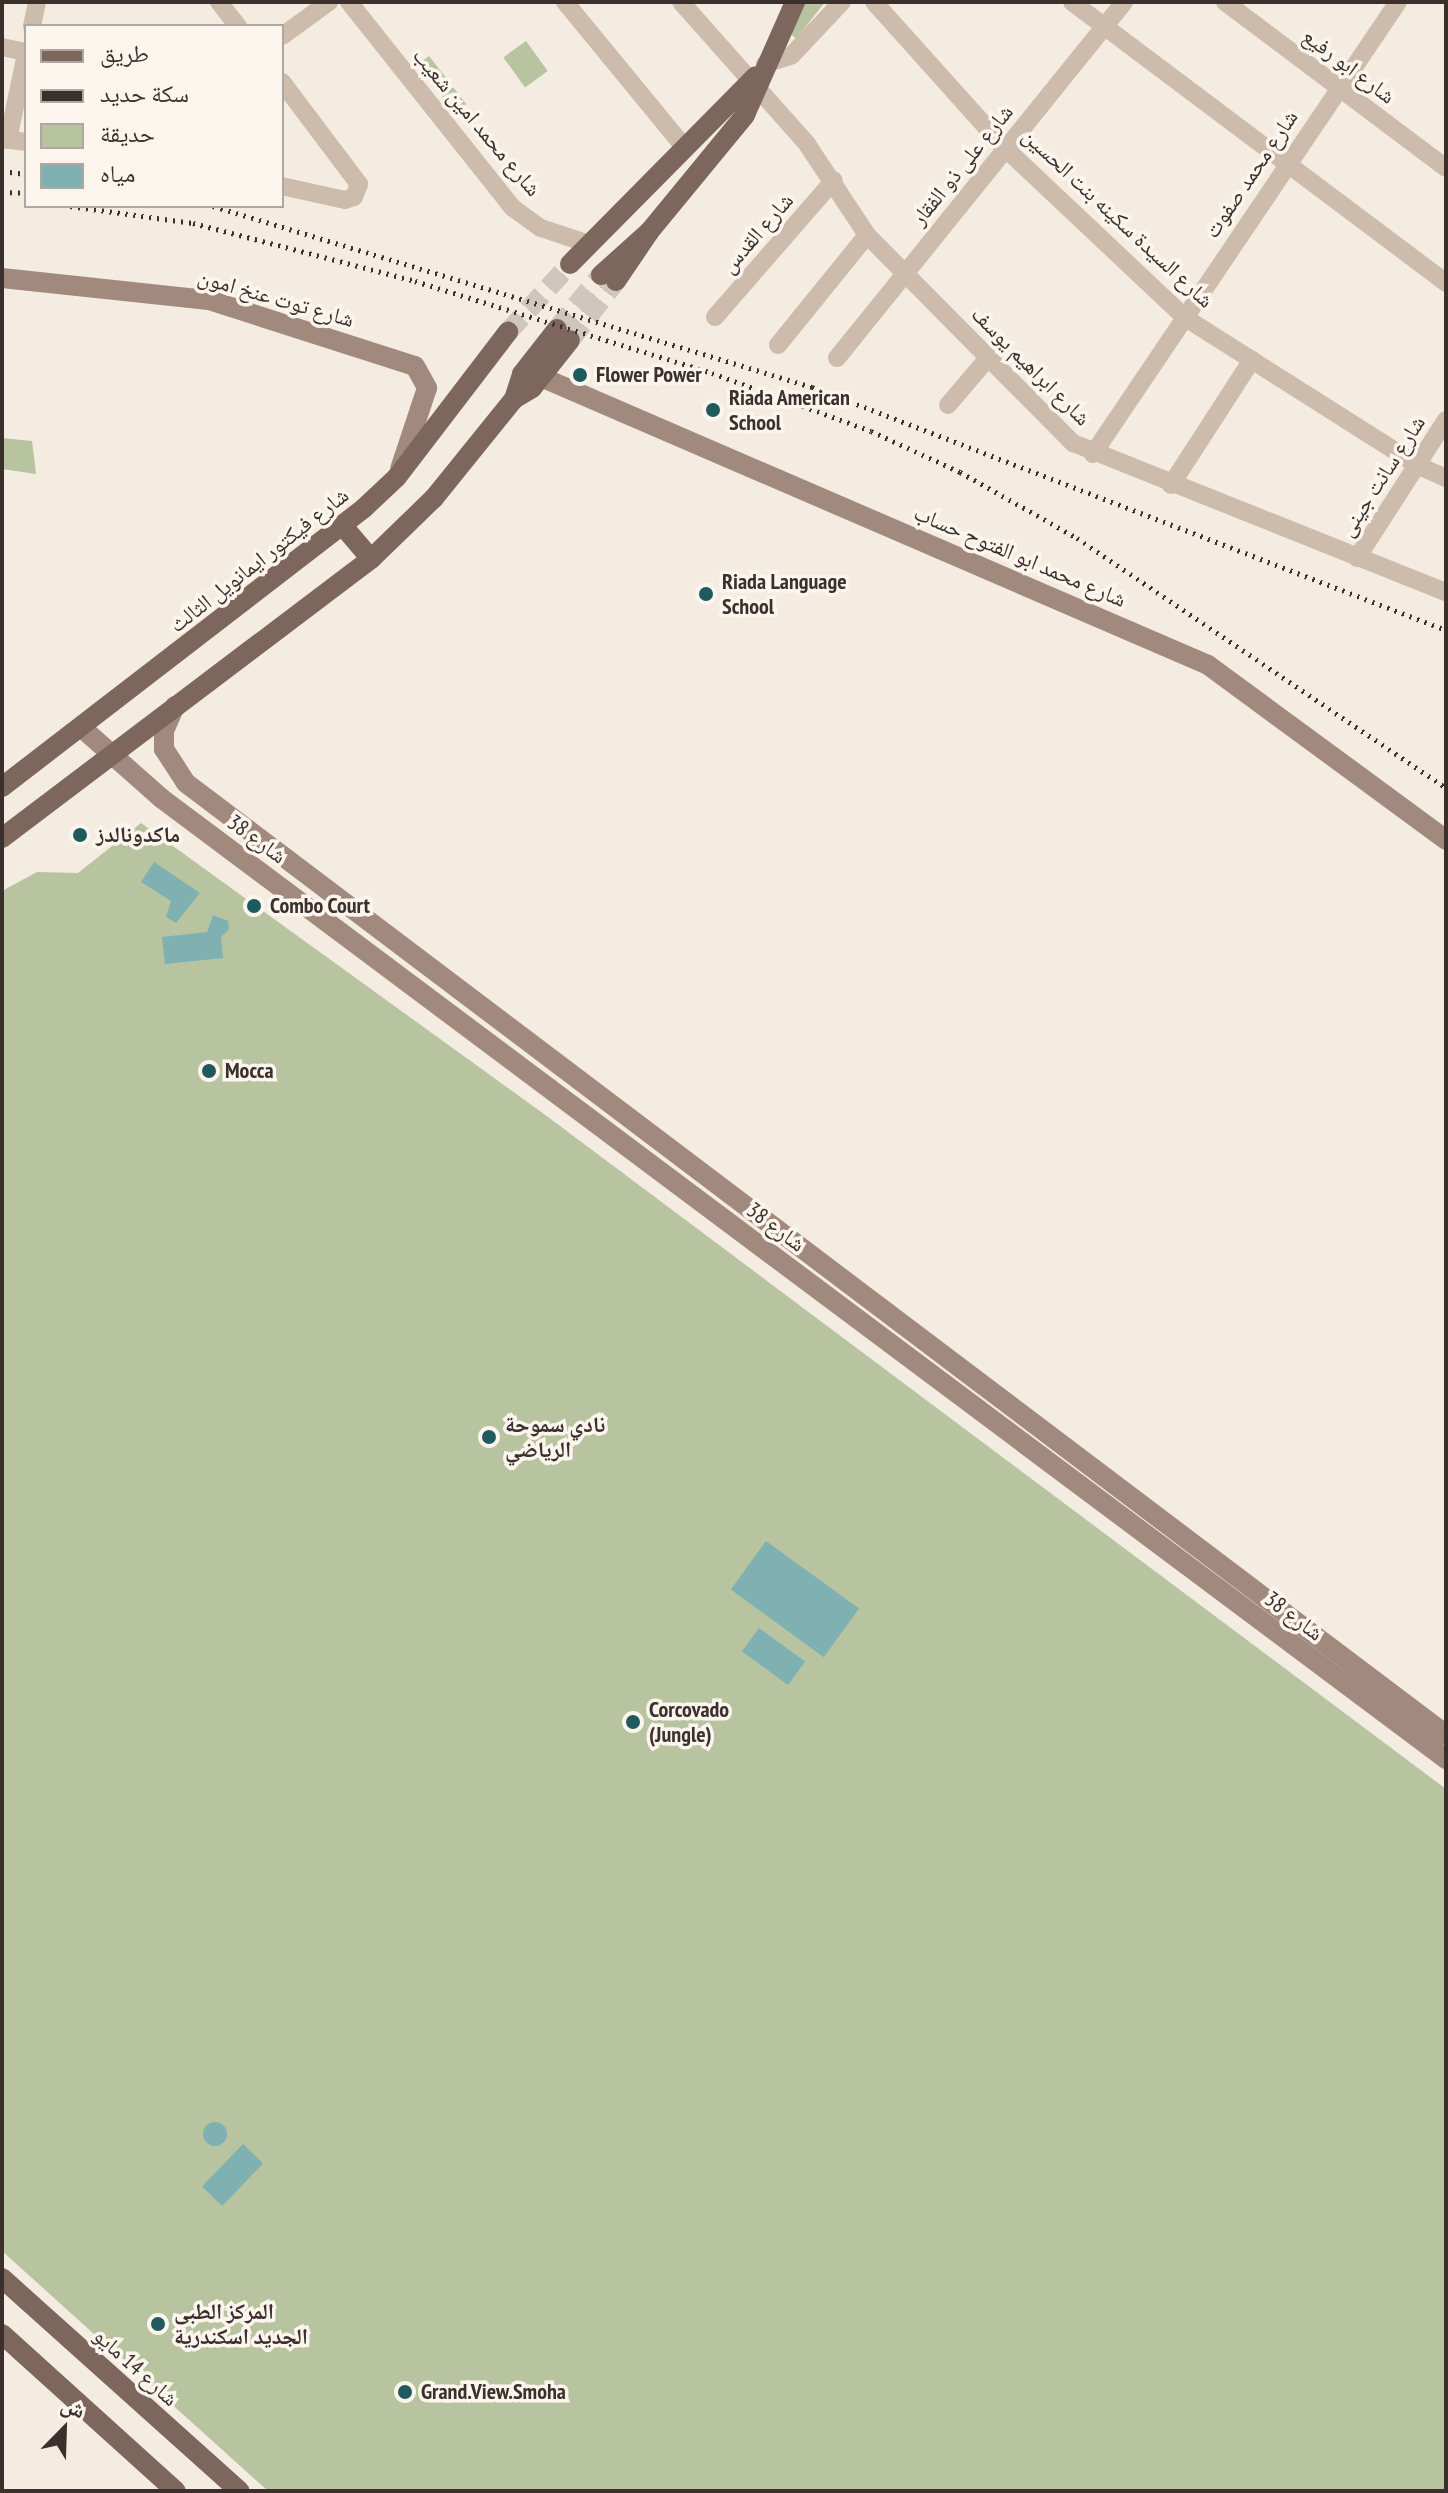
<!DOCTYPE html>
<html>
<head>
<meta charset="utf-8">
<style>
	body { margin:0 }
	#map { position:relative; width:1448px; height:2493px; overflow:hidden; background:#f4ebe1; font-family:"PT Sans Narrow","Noto Naskh Arabic",sans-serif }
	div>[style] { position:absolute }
	.green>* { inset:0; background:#b8c4a0; transform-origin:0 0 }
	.water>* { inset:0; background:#7fb0b2; transform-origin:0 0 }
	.round { border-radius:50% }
	.primary-tunnel>* { height:20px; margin-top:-10px; transform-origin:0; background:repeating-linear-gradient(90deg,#cfc6bd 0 20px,transparent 0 30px) }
	.street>* { height:18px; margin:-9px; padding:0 9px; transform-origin:9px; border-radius:9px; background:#cdbbac }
	.secondary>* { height:20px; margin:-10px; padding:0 10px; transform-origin:10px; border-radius:10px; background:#a18a7d }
	.primary>* { height:20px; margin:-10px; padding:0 10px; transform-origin:10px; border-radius:10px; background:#7d675c }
	.rail>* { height:5px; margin-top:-2.5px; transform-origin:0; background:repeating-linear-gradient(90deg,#3b302b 0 2px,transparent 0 8px) }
	.dots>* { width:22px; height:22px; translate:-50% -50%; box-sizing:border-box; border:4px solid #fbf5ee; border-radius:50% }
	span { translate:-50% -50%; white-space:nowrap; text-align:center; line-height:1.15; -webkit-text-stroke:7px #fbf5ee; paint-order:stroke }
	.street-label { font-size:22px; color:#3b302b }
	.poi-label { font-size:22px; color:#3b302b; font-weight:700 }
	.left { translate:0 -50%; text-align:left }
	.frame { position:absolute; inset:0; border:4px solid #3b302b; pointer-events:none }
	.legend { position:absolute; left:24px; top:24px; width:260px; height:184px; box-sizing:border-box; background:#fbf5ee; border:2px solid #aea6a0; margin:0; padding:10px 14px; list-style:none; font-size:24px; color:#3b302b }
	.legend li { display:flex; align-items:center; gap:16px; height:40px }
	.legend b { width:40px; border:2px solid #aea6a0 }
	.north { position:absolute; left:24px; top:2389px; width:80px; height:80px; -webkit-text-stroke:6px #fbf5ee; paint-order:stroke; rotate:23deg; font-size:22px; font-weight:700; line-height:32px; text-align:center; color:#3b302b }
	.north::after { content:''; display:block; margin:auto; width:28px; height:36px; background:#3b302b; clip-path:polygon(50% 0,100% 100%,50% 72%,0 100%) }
</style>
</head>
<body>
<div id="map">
	<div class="green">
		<i style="clip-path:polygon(806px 2px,825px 2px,796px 39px,791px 34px)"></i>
		<i style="left:526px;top:41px;width:37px;height:28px;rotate:54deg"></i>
		<i style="clip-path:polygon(429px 56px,466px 104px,455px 112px,417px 66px)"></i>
		<i style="clip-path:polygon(2px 438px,32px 441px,36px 474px,2px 469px)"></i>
		<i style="clip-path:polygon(141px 823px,544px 1114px,1446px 1789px,1446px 2491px,268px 2491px,2px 2251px,2px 891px,37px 872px,78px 873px)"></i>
	</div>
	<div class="water">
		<i style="clip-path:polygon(154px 862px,200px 893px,176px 923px,166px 917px,171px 901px,141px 882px)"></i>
		<i style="clip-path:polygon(213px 915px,228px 921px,229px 929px,221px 937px,223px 958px,165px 964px,162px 937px,207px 932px)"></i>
		<i style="left:766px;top:1541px;width:115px;height:60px;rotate:36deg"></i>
		<i style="left:759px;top:1628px;width:57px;height:29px;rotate:36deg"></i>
		<i class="round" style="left:203px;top:2122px;width:24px;height:24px"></i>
		<i style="left:243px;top:2144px;width:28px;height:59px;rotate:44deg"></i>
	</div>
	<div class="primary-tunnel">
		<i style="left:557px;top:329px;width:70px;rotate:-50.8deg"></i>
		<i style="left:508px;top:332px;width:92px;rotate:-47.6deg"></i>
		<i style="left:570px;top:340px;width:75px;rotate:-52.1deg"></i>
	</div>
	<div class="street">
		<i style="left:219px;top:2px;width:31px;rotate:52deg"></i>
		<i style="left:349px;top:2px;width:263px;rotate:51.5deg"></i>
		<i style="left:513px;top:208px;width:34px;rotate:36deg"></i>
		<i style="left:541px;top:228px;width:51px;rotate:18.4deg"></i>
		<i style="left:565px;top:2px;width:189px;rotate:50.6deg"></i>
		<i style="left:681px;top:2px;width:190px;rotate:48.4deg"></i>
		<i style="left:807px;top:144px;width:109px;rotate:56.6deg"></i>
		<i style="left:867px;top:235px;width:293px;rotate:45.3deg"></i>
		<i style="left:1073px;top:443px;width:402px;rotate:21.8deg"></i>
		<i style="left:874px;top:2px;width:198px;rotate:48.1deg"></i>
		<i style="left:1006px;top:149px;width:245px;rotate:43.3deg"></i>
		<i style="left:1184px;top:317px;width:278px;rotate:32.4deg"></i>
		<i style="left:1419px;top:466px;width:30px;rotate:24deg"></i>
		<i style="left:1072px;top:2px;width:468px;rotate:36.9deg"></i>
		<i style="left:1225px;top:2px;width:276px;rotate:36.9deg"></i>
		<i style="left:32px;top:26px;width:25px;rotate:-78deg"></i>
		<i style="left:282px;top:36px;width:58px;rotate:-35.9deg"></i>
		<i style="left:2px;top:47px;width:25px;rotate:12deg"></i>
		<i style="left:765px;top:64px;width:28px;rotate:-18deg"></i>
		<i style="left:792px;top:55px;width:73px;rotate:-46.7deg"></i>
		<i style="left:282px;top:82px;width:128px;rotate:53deg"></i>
		<i style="left:359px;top:184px;width:14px;rotate:111deg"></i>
		<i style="left:354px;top:197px;width:9px;rotate:162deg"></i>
		<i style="left:345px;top:200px;width:65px;rotate:-167.5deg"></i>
		<i style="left:2px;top:139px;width:24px;rotate:7deg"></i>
		<i style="left:8px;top:140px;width:88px;rotate:-78.2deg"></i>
		<i style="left:715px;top:317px;width:181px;rotate:-49deg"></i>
		<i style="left:778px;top:345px;width:141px;rotate:-51deg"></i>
		<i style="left:837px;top:358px;width:457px;rotate:-51.1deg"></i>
		<i style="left:948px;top:405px;width:62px;rotate:-49.6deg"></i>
		<i style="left:1093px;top:454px;width:545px;rotate:-55.99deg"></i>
		<i style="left:1171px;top:485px;width:149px;rotate:-57.1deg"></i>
		<i style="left:1357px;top:558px;width:164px;rotate:-57.2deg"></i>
	</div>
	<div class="secondary">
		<i style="left:2px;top:278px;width:208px;rotate:6.1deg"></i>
		<i style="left:209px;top:300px;width:216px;rotate:17.8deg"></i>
		<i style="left:415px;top:366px;width:25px;rotate:61deg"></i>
		<i style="left:427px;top:388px;width:85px;rotate:108.4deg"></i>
		<i style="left:541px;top:377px;width:727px;rotate:23.35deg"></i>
		<i style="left:1208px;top:665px;width:295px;rotate:36.3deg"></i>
		<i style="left:175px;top:706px;width:27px;rotate:114deg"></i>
		<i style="left:164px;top:731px;width:18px;rotate:90deg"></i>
		<i style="left:164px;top:749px;width:40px;rotate:57.1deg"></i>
		<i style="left:186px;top:783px;width:1579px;rotate:37.07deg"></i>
		<i style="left:82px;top:728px;width:106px;rotate:41.5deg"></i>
		<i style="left:161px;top:798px;width:1605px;rotate:36.79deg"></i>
	</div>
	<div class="primary">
		<i style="left:570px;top:264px;width:264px;rotate:-45.3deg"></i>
		<i style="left:601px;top:275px;width:64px;rotate:-41.9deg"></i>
		<i style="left:649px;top:232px;width:151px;rotate:-50.6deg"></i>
		<i style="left:745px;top:115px;width:124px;rotate:-66.1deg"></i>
		<i style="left:616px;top:281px;width:59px;rotate:-56deg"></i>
		<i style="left:514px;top:399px;width:26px;rotate:-72deg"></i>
		<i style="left:522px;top:374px;width:57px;rotate:-52.1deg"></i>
		<i style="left:343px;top:526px;width:43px;rotate:49.7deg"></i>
		<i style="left:2px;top:787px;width:457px;rotate:-37.6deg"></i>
		<i style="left:364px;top:508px;width:45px;rotate:-43.2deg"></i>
		<i style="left:397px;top:477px;width:183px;rotate:-52.6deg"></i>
		<i style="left:2px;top:838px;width:463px;rotate:-37.1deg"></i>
		<i style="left:371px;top:559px;width:88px;rotate:-44.1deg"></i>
		<i style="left:434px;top:498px;width:127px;rotate:-51.1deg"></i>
		<i style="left:514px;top:399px;width:21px;rotate:-31deg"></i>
		<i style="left:532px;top:388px;width:61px;rotate:-51.6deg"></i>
		<i style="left:2px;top:2278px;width:319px;rotate:41.9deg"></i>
		<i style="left:2px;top:2334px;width:234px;rotate:42.1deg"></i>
	</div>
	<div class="rail">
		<i style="left:2px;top:171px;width:24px;rotate:7deg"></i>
		<i style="left:2px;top:192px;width:24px;rotate:2deg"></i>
		<i style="left:70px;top:206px;width:124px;rotate:7.9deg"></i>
		<i style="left:193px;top:223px;width:229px;rotate:14.6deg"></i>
		<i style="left:415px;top:281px;width:311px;rotate:17.2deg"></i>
		<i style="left:712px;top:373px;width:169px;rotate:20deg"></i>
		<i style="left:871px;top:431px;width:98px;rotate:24.7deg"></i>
		<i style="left:960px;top:472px;width:134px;rotate:29.4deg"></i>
		<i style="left:1077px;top:538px;width:446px;rotate:34.1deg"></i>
		<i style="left:213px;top:206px;width:626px;rotate:16.81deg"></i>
		<i style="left:812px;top:387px;width:679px;rotate:20.97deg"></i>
	</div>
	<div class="dots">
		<i style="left:580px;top:375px;background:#1f5a5e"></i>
		<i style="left:713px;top:410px;background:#1f5a5e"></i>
		<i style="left:706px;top:594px;background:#1f5a5e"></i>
		<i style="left:80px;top:835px;background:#1f5a5e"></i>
		<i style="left:254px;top:906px;background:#1f5a5e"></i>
		<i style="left:209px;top:1071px;background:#1f5a5e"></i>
		<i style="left:489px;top:1437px;background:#1f5a5e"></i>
		<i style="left:633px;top:1722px;background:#1f5a5e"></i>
		<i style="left:158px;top:2324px;background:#1f5a5e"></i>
		<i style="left:405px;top:2392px;background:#1f5a5e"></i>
	</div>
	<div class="street-label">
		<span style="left:1349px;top:66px;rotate:37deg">شارع ابو رفيع</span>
		<span style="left:477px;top:122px;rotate:50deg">شارع محمد امين شعيب</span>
		<span style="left:962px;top:165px;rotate:-51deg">شارع على ذو الفقار</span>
		<span style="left:1251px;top:174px;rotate:-56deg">شارع محمد صفوت</span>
		<span style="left:1118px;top:218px;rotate:43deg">شارع السيدة سكينه بنت الحسين</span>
		<span style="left:757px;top:233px;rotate:-49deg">شارع القدس</span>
		<span style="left:276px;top:298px;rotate:16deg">شارع توت عنخ امون</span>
		<span style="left:1031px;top:366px;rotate:45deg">شارع ابراهيم يوسف</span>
		<span style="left:1382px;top:476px;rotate:-57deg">شارع سانت جينى</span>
		<span style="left:1020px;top:556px;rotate:23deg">شارع محمد ابو الفتوح حساب</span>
		<span style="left:259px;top:560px;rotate:-38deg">شارع فيكتور ايمانويل الثالث</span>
		<span style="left:257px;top:839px;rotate:36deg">شارع 38</span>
		<span style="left:776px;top:1227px;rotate:37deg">شارع 38</span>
		<span style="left:1294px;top:1616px;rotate:37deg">شارع 38</span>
		<span style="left:136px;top:2367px;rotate:42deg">شارع 14 مايو</span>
	</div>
	<div class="poi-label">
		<span class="left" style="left:596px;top:375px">Flower Power</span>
		<span class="left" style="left:729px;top:410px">Riada American<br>School</span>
		<span class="left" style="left:722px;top:594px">Riada Language<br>School</span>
		<span class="left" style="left:96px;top:835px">ماكدونالدز</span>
		<span class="left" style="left:270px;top:906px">Combo Court</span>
		<span class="left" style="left:225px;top:1071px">Mocca</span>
		<span class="left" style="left:505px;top:1437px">نادي سموحة<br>الرياضي</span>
		<span class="left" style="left:649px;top:1722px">Corcovado<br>(Jungle)</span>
		<span class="left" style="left:174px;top:2324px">المركز الطبى<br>الجديد اسكندرية</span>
		<span class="left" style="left:421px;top:2392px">Grand.View.Smoha</span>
	</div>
	<div class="frame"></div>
	<ul class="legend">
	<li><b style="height:10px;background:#7d675c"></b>طريق</li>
	<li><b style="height:10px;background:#3b302b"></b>سكة حديد</li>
	<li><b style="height:22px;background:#b8c4a0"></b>حديقة</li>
	<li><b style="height:22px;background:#7fb0b2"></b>مياه</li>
	</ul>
	<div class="north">ش</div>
</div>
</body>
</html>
